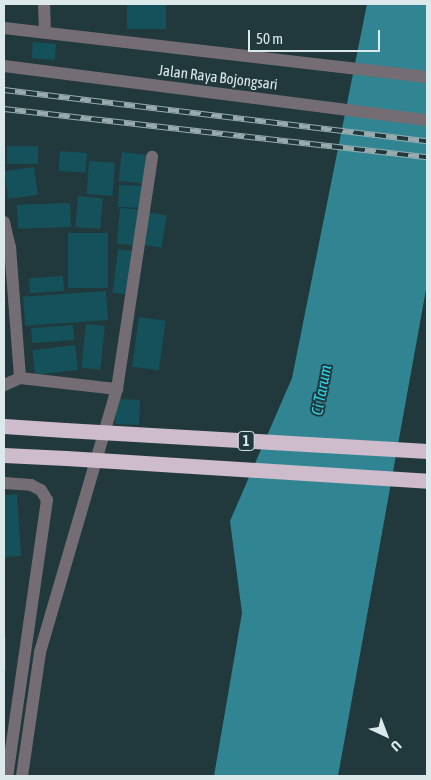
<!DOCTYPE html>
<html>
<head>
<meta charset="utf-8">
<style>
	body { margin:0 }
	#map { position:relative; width:431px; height:780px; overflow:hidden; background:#21393d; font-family:"Asap Condensed",sans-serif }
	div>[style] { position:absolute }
	.water>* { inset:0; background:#318592 }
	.building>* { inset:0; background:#15515a; transform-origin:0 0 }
	.minor>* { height:12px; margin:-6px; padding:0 6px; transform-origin:6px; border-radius:6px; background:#756d74 }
	.highway>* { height:15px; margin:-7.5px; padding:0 7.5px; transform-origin:7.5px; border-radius:7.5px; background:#cebbcb }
	.rail>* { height:5.5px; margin-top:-2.75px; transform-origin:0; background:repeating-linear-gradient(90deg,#21393d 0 11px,#99abae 0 22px); box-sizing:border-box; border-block:1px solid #99abae }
	.highway-bridge>* { height:15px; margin:-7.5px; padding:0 7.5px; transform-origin:7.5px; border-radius:7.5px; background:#cebbcb }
	span { translate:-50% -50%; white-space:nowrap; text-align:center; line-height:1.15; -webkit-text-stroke:4px #21393d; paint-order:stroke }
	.shield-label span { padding:1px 4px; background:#21393d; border:1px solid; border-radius:4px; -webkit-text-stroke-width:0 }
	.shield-label { font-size:14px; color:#dbe9eb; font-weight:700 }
	.street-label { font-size:15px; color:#dbe9eb }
	.water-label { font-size:16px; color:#2dd7ef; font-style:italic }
	.frame { position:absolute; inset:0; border:5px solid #dbe9eb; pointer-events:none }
	.north { position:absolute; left:361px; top:710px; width:50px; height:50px; -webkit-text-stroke:4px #21393d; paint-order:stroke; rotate:137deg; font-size:14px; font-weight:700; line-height:20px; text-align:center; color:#dbe9eb }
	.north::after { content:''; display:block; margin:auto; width:18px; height:22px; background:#dbe9eb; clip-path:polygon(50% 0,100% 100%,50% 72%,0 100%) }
	.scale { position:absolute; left:248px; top:30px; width:132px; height:22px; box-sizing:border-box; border:2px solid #dbe9eb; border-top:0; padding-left:6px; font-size:15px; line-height:18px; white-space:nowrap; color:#dbe9eb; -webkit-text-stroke:4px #21393d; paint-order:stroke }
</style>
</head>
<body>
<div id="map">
	<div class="water">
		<i style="clip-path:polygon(367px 4px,427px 4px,427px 284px,338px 776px,214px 776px,242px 613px,230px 521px,292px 378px)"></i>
	</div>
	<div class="building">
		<i style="left:127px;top:4px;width:39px;height:25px"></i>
		<i style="left:33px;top:42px;width:23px;height:16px;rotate:5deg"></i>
		<i style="left:38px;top:146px;width:18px;height:31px;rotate:90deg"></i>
		<i style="left:60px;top:151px;width:27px;height:20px;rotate:4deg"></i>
		<i style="left:122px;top:152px;width:26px;height:29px;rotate:7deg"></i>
		<i style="left:89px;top:161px;width:26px;height:33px;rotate:4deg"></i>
		<i style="left:34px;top:167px;width:28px;height:30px;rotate:82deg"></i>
		<i style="left:119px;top:185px;width:23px;height:22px;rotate:2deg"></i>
		<i style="left:78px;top:196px;width:25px;height:31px;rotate:5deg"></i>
		<i style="left:70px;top:203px;width:24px;height:53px;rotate:88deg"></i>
		<i style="left:120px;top:208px;width:21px;height:36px;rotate:5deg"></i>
		<i style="left:147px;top:212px;width:20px;height:33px;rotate:9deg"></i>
		<i style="left:68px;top:233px;width:40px;height:55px"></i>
		<i style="left:118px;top:249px;width:17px;height:44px;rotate:7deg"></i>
		<i style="left:63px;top:276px;width:15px;height:34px;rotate:86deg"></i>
		<i style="left:106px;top:291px;width:29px;height:83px;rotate:86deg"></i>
		<i style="left:139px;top:317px;width:27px;height:50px;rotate:8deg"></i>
		<i style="left:86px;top:324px;width:19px;height:44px;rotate:6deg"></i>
		<i style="left:73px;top:325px;width:15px;height:42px;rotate:86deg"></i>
		<i style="left:75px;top:345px;width:25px;height:43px;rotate:83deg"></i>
		<i style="left:116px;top:399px;width:24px;height:25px;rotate:2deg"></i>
		<i style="clip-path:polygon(17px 494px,21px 556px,4px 557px,4px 495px)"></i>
		<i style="left:4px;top:637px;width:2px;height:33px"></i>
	</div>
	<div class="minor">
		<i style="left:44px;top:4px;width:26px;rotate:88deg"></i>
		<i style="left:4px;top:28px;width:426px;rotate:6.6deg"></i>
		<i style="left:4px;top:66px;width:426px;rotate:7.3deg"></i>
		<i style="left:4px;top:222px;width:26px;rotate:77deg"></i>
		<i style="left:10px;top:247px;width:131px;rotate:85.6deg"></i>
		<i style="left:20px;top:378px;width:17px;rotate:156deg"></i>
		<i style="left:20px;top:378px;width:98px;rotate:6.5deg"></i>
		<i style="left:4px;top:483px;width:27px;rotate:4deg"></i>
		<i style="left:31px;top:485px;width:11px;rotate:27deg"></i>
		<i style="left:41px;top:490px;width:12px;rotate:59deg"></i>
		<i style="left:47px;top:500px;width:279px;rotate:98.2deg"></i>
		<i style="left:22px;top:776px;width:125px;rotate:-81.7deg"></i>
		<i style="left:40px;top:652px;width:274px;rotate:-73.7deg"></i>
		<i style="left:117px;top:389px;width:235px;rotate:-81.4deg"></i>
	</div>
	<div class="highway">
		<i style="left:4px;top:426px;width:61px;rotate:3.8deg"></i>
		<i style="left:4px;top:455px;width:62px;rotate:2.8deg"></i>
	</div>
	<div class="rail">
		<i style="left:4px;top:90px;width:426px;rotate:6.9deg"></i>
		<i style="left:4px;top:109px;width:426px;rotate:6.5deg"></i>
	</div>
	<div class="highway-bridge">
		<i style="left:65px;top:430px;width:363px;rotate:3.3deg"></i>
		<i style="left:66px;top:458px;width:362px;rotate:3.6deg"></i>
	</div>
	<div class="shield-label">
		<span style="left:246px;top:441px">1</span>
	</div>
	<div class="street-label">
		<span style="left:218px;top:77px;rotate:7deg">Jalan Raya Bojongsari</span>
	</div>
	<div class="water-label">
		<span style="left:321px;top:390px;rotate:-79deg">Ci Tarum</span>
	</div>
	<div class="frame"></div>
	<div class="north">U</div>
	<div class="scale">50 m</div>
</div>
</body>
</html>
